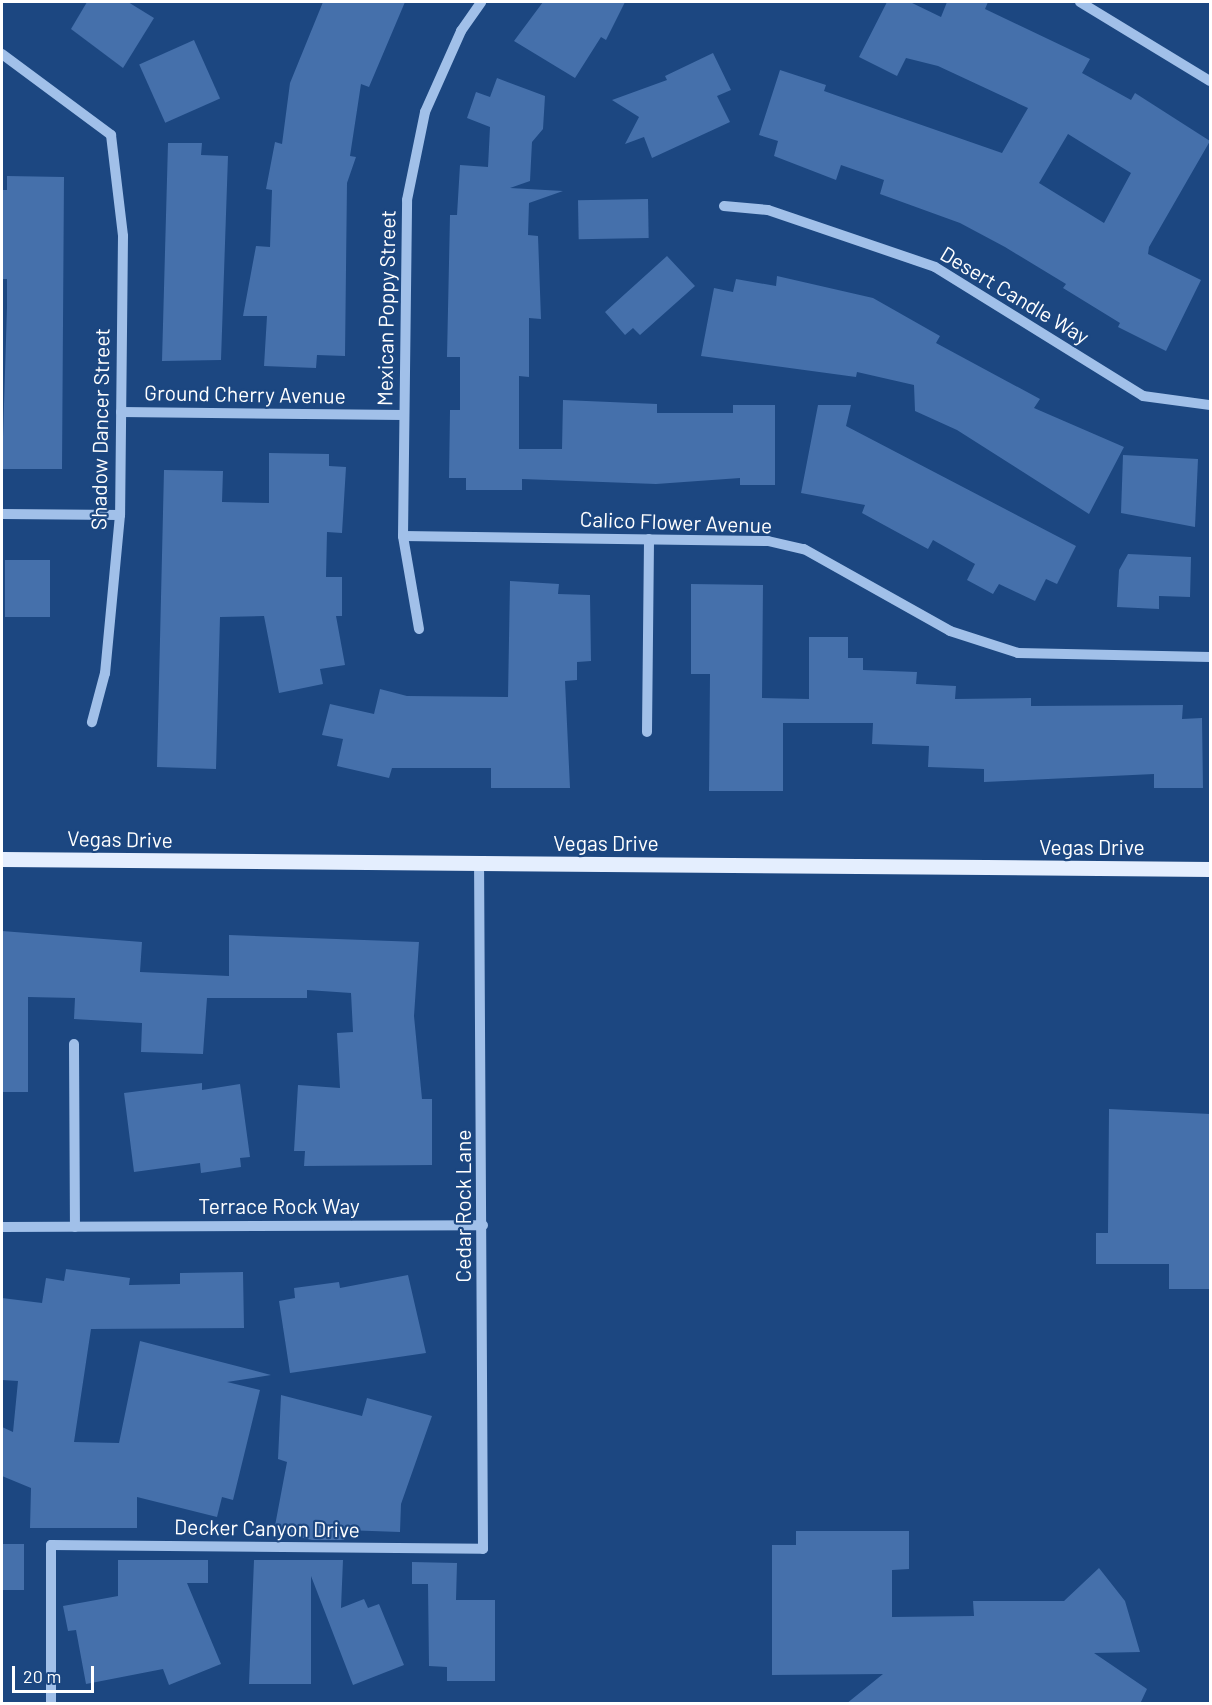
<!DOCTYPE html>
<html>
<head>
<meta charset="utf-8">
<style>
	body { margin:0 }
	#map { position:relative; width:1212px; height:1705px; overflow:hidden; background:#1c4781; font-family:Barlow,sans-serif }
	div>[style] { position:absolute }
	.building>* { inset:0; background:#4570ab; transform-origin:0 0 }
	.minor>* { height:10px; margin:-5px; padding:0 5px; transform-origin:5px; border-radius:5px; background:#a1c0e9 }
	.major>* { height:15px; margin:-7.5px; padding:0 7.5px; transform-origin:7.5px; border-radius:7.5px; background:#e4eefe }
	span { translate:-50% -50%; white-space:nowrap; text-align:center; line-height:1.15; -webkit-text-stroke:4.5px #1c4781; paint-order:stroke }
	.street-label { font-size:21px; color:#fff }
	.frame { position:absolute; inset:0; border:3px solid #fff; pointer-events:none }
	.scale { position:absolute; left:12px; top:1666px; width:82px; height:27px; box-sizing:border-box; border:3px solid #fff; border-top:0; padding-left:8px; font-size:18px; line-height:21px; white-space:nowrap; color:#fff; -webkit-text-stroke:4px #1c4781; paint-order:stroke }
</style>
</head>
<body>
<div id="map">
	<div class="building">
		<i style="clip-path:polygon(87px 2px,128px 2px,154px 18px,123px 68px,71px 29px)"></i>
		<i style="clip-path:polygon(323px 2px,405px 2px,369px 87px,361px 84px,350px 156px,356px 157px,347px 183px,345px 356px,317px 355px,316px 368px,264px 366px,267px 316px,243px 316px,256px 246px,270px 247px,272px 190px,266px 189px,275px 142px,282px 144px,290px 83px)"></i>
		<i style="clip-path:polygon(543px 2px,625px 2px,606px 40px,601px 37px,575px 78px,514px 41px)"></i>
		<i style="clip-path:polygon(evenodd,887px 2px,910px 2px,941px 17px,947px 2px,988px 2px,985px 9px,1090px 59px,1082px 73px,1131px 100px,1135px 93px,1210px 141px,1149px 247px,1148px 254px,1201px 280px,1166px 351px,1118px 327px,1120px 323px,1063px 288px,1066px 284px,1005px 247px,960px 223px,880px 194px,884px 180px,841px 165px,836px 180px,774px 156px,778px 141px,759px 135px,780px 70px,826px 85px,824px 91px,1002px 153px,1028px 108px,938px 66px,906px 58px,897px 76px,859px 57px,887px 2px,1068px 134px,1131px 173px,1104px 223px,1039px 183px,1068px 134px)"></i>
		<i style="left:194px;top:40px;width:64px;height:60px;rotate:66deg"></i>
		<i style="clip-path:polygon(713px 53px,731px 90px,717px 96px,730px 122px,652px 158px,644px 137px,625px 144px,639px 117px,612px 100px,667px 80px,665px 76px)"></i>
		<i style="clip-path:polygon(497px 78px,545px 96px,543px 129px,532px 142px,530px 181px,510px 188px,563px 191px,529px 203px,528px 235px,538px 236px,541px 319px,529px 318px,529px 377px,519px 376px,519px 449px,562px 449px,563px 400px,657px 404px,657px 413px,733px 413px,733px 405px,775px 405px,775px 485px,740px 485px,740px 478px,656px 484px,522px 479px,522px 490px,466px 490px,466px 478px,449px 478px,450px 410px,460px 410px,460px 357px,447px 357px,450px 215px,457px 215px,460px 165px,488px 167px,490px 127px,467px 118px,476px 92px,490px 97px)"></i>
		<i style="clip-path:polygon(168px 143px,202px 143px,201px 155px,228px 156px,221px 360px,162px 361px)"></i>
		<i style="clip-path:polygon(7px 176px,64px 177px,62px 469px,2px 469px,7px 307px,7px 279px,2px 279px,2px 190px,7px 190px)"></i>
		<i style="left:648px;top:199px;width:39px;height:70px;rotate:89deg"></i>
		<i style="clip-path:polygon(667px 256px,695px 286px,640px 335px,633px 328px,625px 335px,605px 312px)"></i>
		<i style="clip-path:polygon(777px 276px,873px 298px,940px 336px,936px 343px,1040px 399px,1034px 408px,1124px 447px,1089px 514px,957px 430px,915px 411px,914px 385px,857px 372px,856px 377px,701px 356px,714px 288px,733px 292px,736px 279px,776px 286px)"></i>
		<i style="clip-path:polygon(818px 405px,851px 405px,846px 426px,1076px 546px,1057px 584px,1046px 579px,1035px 601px,999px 584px,993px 594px,967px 580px,975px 564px,933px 540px,928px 549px,862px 513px,865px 505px,801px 493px)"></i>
		<i style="clip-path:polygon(269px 453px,329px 454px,329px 466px,346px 467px,342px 533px,327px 532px,326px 577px,342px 577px,342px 616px,336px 616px,345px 665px,320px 669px,323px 684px,279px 693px,264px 616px,220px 617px,216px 769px,157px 767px,164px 470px,223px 471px,222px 502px,269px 503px)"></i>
		<i style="clip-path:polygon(1123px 455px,1198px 459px,1195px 527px,1121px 513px)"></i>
		<i style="clip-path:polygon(1128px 554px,1191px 557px,1190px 597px,1159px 596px,1159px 609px,1117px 607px,1119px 570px)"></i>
		<i style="left:5px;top:560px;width:45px;height:57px"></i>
		<i style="clip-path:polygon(510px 581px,559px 584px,558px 594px,590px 595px,591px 661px,577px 662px,577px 680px,565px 681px,570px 788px,491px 788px,491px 768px,392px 768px,389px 778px,337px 766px,343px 739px,322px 735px,330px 704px,374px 714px,380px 689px,407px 696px,508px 697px)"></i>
		<i style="clip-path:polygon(691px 584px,763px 585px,762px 698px,809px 699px,809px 637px,848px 637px,848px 658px,863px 658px,863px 670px,917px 672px,916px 684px,956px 686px,955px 699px,1031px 698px,1031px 706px,1183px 705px,1182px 719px,1202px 718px,1203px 788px,1154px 788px,1154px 774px,984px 782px,984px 769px,928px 767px,929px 746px,872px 744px,873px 723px,783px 723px,783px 791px,709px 791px,710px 674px,691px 674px)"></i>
		<i style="clip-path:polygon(2px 931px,142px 942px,140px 972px,229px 976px,229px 935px,419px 942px,414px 1016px,422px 1099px,432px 1099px,432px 1165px,304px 1166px,305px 1151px,294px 1151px,298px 1085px,340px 1088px,337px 1033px,353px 1032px,351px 993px,307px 990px,307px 998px,207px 998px,203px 1054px,141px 1052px,142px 1023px,74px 1019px,75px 998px,28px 997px,28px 1092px,2px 1092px)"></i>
		<i style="clip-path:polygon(202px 1083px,202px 1090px,240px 1084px,250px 1157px,240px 1158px,241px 1167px,201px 1173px,200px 1163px,134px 1172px,124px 1093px)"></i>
		<i style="clip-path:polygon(1109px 1109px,1210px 1114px,1210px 1289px,1169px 1289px,1169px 1264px,1096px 1264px,1096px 1233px,1108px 1233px)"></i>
		<i style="clip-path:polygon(66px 1269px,130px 1278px,129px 1285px,180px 1284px,180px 1273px,243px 1272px,244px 1328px,91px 1329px,74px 1442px,119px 1443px,140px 1341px,271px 1375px,227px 1382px,260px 1390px,233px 1500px,222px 1497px,217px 1517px,137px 1497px,137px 1528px,30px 1528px,31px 1488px,2px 1476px,2px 1427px,13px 1432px,18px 1381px,2px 1380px,2px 1298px,42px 1303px,46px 1278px,64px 1281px)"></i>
		<i style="clip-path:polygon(408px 1275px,426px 1353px,290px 1373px,279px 1301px,295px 1298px,294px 1288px,339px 1282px,340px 1288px)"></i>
		<i style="clip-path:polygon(281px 1395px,362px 1416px,367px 1398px,432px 1416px,401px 1504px,400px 1532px,344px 1530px,344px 1540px,312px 1540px,274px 1531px,287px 1462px,278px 1459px)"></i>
		<i style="clip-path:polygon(796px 1531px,909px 1531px,909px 1569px,892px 1570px,892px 1617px,974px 1616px,973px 1601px,1064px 1601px,1099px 1568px,1125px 1601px,1140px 1652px,1094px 1653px,1147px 1689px,1140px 1704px,846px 1704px,883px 1674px,772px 1675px,772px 1545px,796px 1545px)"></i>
		<i style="left:3px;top:1544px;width:21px;height:46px"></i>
		<i style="clip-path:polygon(118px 1560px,208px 1560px,208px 1583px,187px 1583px,221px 1664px,169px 1685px,163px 1669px,86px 1684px,76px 1630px,68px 1631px,63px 1606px,118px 1596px)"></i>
		<i style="clip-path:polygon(254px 1560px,343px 1560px,341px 1608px,364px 1599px,368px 1608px,379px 1604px,404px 1665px,353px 1685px,311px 1576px,311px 1684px,249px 1684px)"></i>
		<i style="clip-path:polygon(412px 1562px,457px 1563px,456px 1600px,495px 1600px,495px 1681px,447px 1681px,447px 1667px,429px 1666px,428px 1584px,412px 1584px)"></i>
	</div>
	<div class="minor">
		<i style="left:1080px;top:2px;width:152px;rotate:31.3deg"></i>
		<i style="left:2px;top:54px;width:136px;rotate:36.6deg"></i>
		<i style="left:111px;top:135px;width:102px;rotate:83.2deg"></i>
		<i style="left:123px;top:236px;width:279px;rotate:90.6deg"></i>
		<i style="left:120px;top:515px;width:159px;rotate:95.4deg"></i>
		<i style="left:105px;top:673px;width:51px;rotate:104.9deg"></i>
		<i style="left:724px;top:206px;width:44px;rotate:5.2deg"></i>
		<i style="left:768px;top:210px;width:176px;rotate:18.8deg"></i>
		<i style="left:935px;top:267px;width:245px;rotate:31.8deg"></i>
		<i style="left:1143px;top:396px;width:68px;rotate:7.7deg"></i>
		<i style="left:121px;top:412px;width:283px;rotate:0.6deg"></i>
		<i style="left:2px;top:514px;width:118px;rotate:0.5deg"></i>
		<i style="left:403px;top:536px;width:365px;rotate:0.8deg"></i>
		<i style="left:768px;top:541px;width:37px;rotate:13deg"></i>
		<i style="left:804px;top:549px;width:167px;rotate:29.3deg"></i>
		<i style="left:950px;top:631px;width:71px;rotate:17.9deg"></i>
		<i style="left:1018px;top:653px;width:192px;rotate:1.2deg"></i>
		<i style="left:419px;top:629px;width:94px;rotate:-99.8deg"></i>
		<i style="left:403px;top:536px;width:336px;rotate:-89.3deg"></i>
		<i style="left:407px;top:200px;width:90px;rotate:-78.4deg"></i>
		<i style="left:425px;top:112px;width:89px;rotate:-66deg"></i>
		<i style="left:461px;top:31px;width:35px;rotate:-55deg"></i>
		<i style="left:647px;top:732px;width:193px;rotate:-89.4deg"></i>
		<i style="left:74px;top:1044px;width:183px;rotate:89.7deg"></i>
		<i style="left:2px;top:1227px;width:481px;rotate:-0.2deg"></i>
		<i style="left:51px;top:1704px;width:159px;rotate:-90deg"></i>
		<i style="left:51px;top:1545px;width:432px;rotate:0.5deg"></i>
		<i style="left:483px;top:1549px;width:686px;rotate:-90.33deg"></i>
	</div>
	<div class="major">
		<i style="left:2px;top:859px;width:1208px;rotate:0.47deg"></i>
	</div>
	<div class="street-label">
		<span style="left:1015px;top:295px;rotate:31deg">Desert Candle Way</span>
		<span style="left:386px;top:308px;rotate:-89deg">Mexican Poppy Street</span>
		<span style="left:245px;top:394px;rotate:1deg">Ground Cherry Avenue</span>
		<span style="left:100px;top:429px;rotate:-89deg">Shadow Dancer Street</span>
		<span style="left:676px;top:522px;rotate:2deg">Calico Flower Avenue</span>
		<span style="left:120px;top:839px;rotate:1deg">Vegas Drive</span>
		<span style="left:606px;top:843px">Vegas Drive</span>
		<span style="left:1092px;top:847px">Vegas Drive</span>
		<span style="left:279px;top:1206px">Terrace Rock Way</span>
		<span style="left:463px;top:1206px;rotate:-90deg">Cedar Rock Lane</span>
		<span style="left:267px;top:1528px;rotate:1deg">Decker Canyon Drive</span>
	</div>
	<div class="frame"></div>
	<div class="scale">20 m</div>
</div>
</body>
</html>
